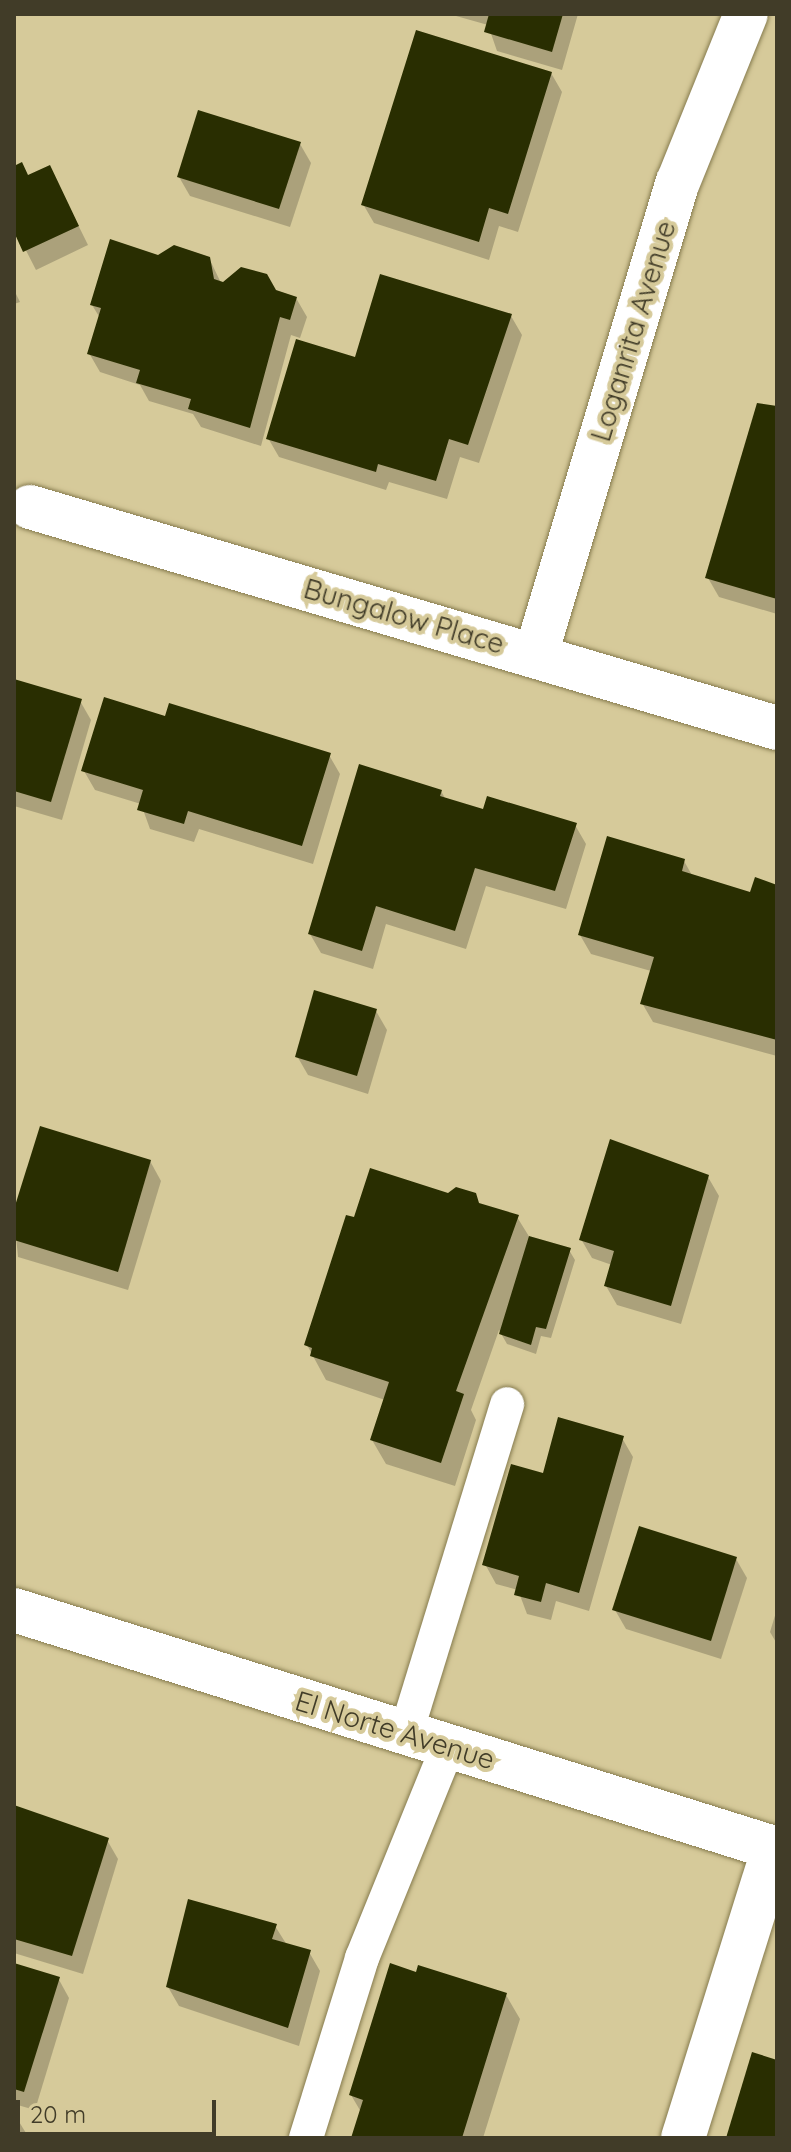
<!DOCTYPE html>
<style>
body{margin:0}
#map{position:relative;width:791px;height:2152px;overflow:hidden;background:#d6ca9a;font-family:Quicksand,sans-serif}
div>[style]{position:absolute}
.shadow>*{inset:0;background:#0003}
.building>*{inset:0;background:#292e01}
.roads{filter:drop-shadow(0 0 2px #867b4e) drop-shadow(0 0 2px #867b4e)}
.lane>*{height:34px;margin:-17px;padding:0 17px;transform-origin:17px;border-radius:17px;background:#fff}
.street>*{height:44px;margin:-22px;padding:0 22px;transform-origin:22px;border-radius:22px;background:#fff}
span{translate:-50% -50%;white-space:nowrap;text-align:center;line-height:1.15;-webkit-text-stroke:8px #d6ca9a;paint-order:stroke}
.street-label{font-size:28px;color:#413c28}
.frame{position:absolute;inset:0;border:16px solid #413c28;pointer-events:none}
.scale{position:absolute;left:16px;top:2100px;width:200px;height:36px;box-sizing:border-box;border:4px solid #413c28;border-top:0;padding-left:10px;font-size:24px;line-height:28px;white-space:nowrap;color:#413c28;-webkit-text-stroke:6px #d6ca9a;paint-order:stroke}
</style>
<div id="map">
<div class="shadow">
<i style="clip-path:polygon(449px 14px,578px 14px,562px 70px,497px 51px,488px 25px)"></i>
<i style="clip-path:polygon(551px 73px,562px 92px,518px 232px,499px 226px,489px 260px,374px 223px,363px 204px)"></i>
<i style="clip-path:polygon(300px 144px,311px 163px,290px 227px,190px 196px,179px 177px)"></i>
<i style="clip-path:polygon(14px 168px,29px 177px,50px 168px,88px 245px,36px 270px,14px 227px)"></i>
<i style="clip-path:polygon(158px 257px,209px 258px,221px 283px,296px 298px,307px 317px,300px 338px,291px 335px,261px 446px,201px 427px,193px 414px,149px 401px,140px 385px,100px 372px,89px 353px,100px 318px,92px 305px)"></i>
<i style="clip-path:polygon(14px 290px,20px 302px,14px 304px)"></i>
<i style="clip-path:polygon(511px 316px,522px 335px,479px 463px,460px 457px,447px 499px,389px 482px,386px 490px,279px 457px,268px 438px,356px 360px)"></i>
<i style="clip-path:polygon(777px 408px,777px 614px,719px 597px,708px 578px)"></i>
<i style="clip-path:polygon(14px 681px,80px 701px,91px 720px,62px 820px,14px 806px)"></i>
<i style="clip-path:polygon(166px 718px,329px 755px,340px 774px,313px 864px,199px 829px,194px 842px,150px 829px,141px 804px,95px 790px,84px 771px)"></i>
<i style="clip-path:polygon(441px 791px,446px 800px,484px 811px,575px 825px,586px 844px,566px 909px,486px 886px,466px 949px,386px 924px,373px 969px,321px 953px,310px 934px)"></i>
<i style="clip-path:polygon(684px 861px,693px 877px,752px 895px,777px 887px,777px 1056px,653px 1022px,642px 1003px,651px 971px,591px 954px,580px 935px)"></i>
<i style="clip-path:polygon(376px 1011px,387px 1030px,368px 1094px,308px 1075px,297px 1056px)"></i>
<i style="clip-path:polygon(150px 1161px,161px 1181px,128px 1290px,18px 1257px,14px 1216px)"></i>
<i style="clip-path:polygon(708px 1177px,719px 1196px,681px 1324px,617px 1305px,606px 1286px,612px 1265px,592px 1258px,581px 1239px)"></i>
<i style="clip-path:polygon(474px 1195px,480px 1205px,517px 1217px,530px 1238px,569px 1250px,575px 1260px,551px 1338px,541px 1336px,536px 1354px,507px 1344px,499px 1330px,471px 1410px,476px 1420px,455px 1486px,386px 1464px,372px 1440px,385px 1400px,326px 1380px,307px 1345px,355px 1220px,448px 1196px)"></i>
<i style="clip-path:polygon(622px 1438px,633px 1457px,589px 1611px,556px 1601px,551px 1620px,527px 1614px,518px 1590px,496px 1584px,485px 1564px,545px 1475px)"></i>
<i style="clip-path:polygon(736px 1559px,747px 1578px,721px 1659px,626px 1629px,615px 1610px)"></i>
<i style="clip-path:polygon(777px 1609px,777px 1644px,770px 1632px)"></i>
<i style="clip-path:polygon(14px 1808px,107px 1840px,118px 1859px,83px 1974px,14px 1953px)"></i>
<i style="clip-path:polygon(275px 1926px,287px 1945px,309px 1952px,320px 1971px,299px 2046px,179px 2006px,168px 1987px)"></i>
<i style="clip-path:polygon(14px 1965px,58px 1978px,69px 1998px,35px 2110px,14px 2104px)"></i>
<i style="clip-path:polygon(506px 1995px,520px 2019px,483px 2138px,353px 2138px,361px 2112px,351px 2095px)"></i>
<i style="clip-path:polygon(14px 2119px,18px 2120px,29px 2138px,14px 2138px)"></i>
</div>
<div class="building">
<i style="clip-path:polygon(489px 14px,563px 14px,552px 52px,484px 32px)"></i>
<i style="clip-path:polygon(416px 30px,552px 72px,508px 214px,489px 208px,479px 242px,361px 205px)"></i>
<i style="clip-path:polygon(198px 110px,301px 142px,279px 209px,177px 177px)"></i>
<i style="clip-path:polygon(22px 162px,28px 175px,50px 165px,79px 226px,23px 252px,14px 232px,14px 166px)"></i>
<i style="clip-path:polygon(110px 239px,158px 255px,174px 245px,210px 257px,214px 279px,223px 282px,241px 267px,267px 274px,276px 290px,297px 297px,290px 320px,280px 317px,250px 428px,188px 409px,191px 399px,136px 383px,140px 370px,87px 354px,101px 308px,90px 305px)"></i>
<i style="clip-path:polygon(380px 274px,512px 314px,468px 445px,449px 439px,436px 481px,378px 464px,376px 472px,266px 439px,296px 339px,355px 357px)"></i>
<i style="clip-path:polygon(757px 403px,777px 406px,777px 599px,705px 578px)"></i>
<i style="clip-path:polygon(14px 679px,82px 699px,51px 802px,14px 791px)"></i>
<i style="clip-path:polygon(104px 697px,165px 716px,169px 703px,331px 753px,302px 846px,188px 811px,184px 824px,137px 810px,143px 790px,81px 771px)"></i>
<i style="clip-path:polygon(359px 764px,442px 790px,440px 796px,483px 809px,487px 796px,577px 823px,555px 891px,475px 868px,455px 931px,376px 906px,362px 951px,308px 934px)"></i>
<i style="clip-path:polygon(607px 836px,685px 859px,682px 871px,750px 892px,755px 877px,777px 885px,777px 1040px,640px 1004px,654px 957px,578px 935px)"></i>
<i style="clip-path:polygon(314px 990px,377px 1009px,357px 1076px,295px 1057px)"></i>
<i style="clip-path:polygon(40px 1126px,151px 1160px,118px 1272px,14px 1240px,14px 1209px)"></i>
<i style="clip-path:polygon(610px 1139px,709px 1175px,671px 1306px,604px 1286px,614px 1251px,579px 1240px)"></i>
<i style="clip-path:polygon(370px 1168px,448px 1193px,456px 1187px,476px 1193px,479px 1203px,519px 1215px,456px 1391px,464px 1394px,441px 1463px,370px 1440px,389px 1382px,310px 1356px,312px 1348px,304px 1345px,346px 1215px,354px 1217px)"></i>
<i style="clip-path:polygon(529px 1236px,571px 1248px,546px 1329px,536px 1327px,531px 1345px,499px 1334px)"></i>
<i style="clip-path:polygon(558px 1417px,624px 1436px,579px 1593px,546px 1583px,541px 1602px,514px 1595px,519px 1576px,482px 1565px,511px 1464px,543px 1473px)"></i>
<i style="clip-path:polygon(639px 1526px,737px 1557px,711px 1641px,612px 1610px)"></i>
<i style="clip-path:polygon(14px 1805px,109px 1838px,72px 1956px,14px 1939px)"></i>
<i style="clip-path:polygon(188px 1899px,277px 1924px,272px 1939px,311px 1950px,288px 2028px,166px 1987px)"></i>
<i style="clip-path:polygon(14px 1963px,60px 1977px,24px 2092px,14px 2089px)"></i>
<i style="clip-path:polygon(390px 1963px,416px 1972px,418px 1965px,507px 1993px,462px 2138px,351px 2138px,363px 2100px,349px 2095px)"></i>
<i style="clip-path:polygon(752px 2052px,777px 2060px,777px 2138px,726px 2138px)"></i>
</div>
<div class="roads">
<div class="lane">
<i style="left:406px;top:1733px;width:344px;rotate:-72.9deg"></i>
<i style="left:306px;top:2138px;width:189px;rotate:-72.7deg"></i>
<i style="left:362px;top:1958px;width:229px;rotate:-67.9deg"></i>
</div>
<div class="street">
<i style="left:30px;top:507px;width:779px;rotate:16.48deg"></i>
<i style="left:536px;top:654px;width:493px;rotate:-73.3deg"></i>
<i style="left:678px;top:182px;width:181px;rotate:-68deg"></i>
<i style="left:14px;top:1610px;width:800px;rotate:17.39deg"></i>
<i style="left:683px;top:2138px;width:304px;rotate:-72.6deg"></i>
</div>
</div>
<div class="street-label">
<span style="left:633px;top:331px;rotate:-73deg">Loganrita Avenue</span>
<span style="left:404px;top:616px;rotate:16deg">Bungalow Place</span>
<span style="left:395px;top:1730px;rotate:17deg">El Norte Avenue</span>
</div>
<div class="frame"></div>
<div class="scale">20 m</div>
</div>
